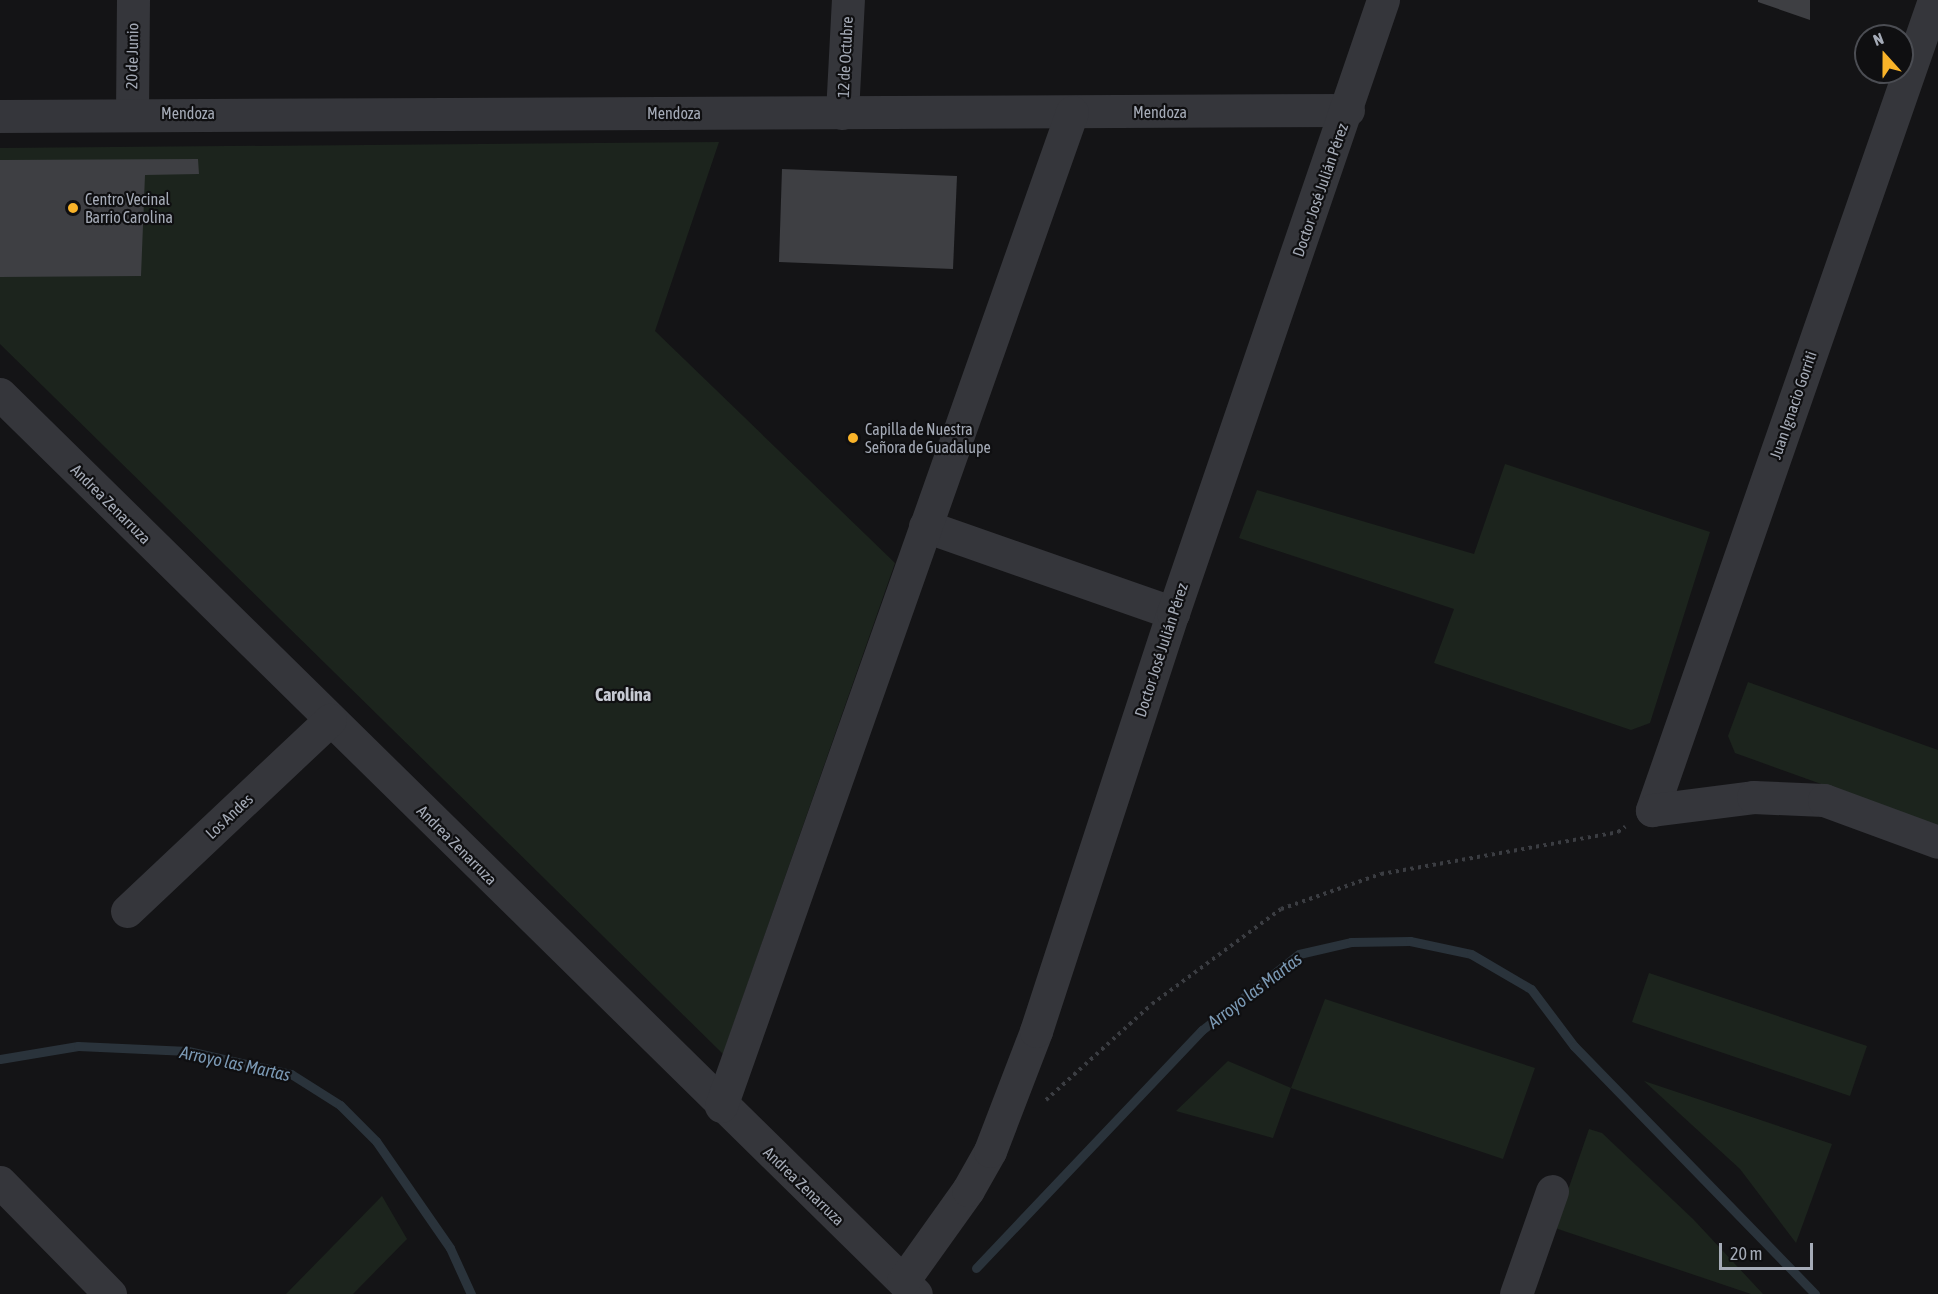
<!DOCTYPE html>
<meta charset="utf-8">
<style>
body{margin:0}
#map{position:relative;width:1938px;height:1294px;overflow:hidden;background:#141416;font-family:"Asap Condensed",sans-serif}
div>[style]{position:absolute}
.green>*{inset:0;background:#1c241d}
.stream>*{height:9px;margin:-4.5px;padding:0 4.5px;transform-origin:4.5px;border-radius:4.5px;background:#2a333b}
.building>*{inset:0;background:#3e3f43}
.path>*{height:4px;margin-top:-2px;transform-origin:0;background:repeating-linear-gradient(90deg,#3b3d42 0 3px,transparent 0 7.5px)}
.minor>*{height:33px;margin:-16.5px;padding:0 16.5px;transform-origin:16.5px;border-radius:16.5px;background:#35363b}
.dots>*{width:16px;height:16px;translate:-50% -50%;box-sizing:border-box;border:3px solid #0f0f11;border-radius:50%}
span{translate:-50% -50%;white-space:nowrap;text-align:center;line-height:1.15;-webkit-text-stroke:4.5px #0f0f11;paint-order:stroke}
.street-label{font-size:16px;color:#a5abb7}
.poi-label{font-size:16px;color:#a5abb7}
.left{translate:0 -50%;text-align:left}
.neighbourhood-label{font-size:18px;color:#c7cad3;font-weight:700}
.water-label{font-size:18px;color:#7b99b4;font-style:italic}
.north{position:absolute;left:1854px;top:24px;width:60px;height:60px;box-sizing:border-box;background:#0f0f11;border:2px solid #4b4d53;border-radius:50%;rotate:339deg;font-size:16px;font-weight:700;line-height:24px;text-align:center;color:#a5abb7}
.north::after{content:'';display:block;margin:auto;width:21px;height:27px;background:#f9b329;clip-path:polygon(50% 0,100% 100%,50% 72%,0 100%)}
.scale{position:absolute;left:1719px;top:1243px;width:94px;height:27px;box-sizing:border-box;border:3px solid #a5abb7;border-top:0;padding-left:8px;font-size:18px;line-height:21px;white-space:nowrap;color:#a5abb7;-webkit-text-stroke:4px #0f0f11;paint-order:stroke}
</style>
<div id="map">
<div class="green">
<i style="clip-path:polygon(719px 142px,655px 331px,895px 563px,723px 1054px,0 344px,0 148px)"></i>
<i style="clip-path:polygon(1505px 464px,1710px 532px,1650px 723px,1631px 730px,1434px 663px,1454px 609px,1239px 538px,1257px 490px,1474px 554px)"></i>
<i style="clip-path:polygon(1748px 682px,1938px 750px,1938px 826px,1735px 753px,1728px 736px)"></i>
<i style="clip-path:polygon(1649px 973px,1867px 1046px,1850px 1096px,1632px 1022px)"></i>
<i style="clip-path:polygon(1325px 999px,1535px 1068px,1503px 1159px,1291px 1088px,1273px 1138px,1176px 1111px,1228px 1061px,1291px 1088px)"></i>
<i style="clip-path:polygon(1644px 1081px,1832px 1144px,1796px 1243px,1740px 1169px)"></i>
<i style="clip-path:polygon(1589px 1129px,1602px 1133px,1693px 1219px,1763px 1294px,1751px 1294px,1555px 1228px)"></i>
<i style="clip-path:polygon(382px 1196px,407px 1239px,353px 1294px,286px 1294px)"></i>
</div>
<div class="stream">
<i style="left:0;top:1059px;width:79px;rotate:-9.5deg"></i>
<i style="left:78px;top:1046px;width:110px;rotate:2.6deg"></i>
<i style="left:188px;top:1051px;width:106px;rotate:12.6deg"></i>
<i style="left:291px;top:1074px;width:58px;rotate:32.3deg"></i>
<i style="left:340px;top:1105px;width:51px;rotate:45deg"></i>
<i style="left:376px;top:1141px;width:130px;rotate:55.3deg"></i>
<i style="left:450px;top:1248px;width:51px;rotate:65.5deg"></i>
<i style="left:976px;top:1268px;width:328px;rotate:-46.5deg"></i>
<i style="left:1202px;top:1030px;width:123px;rotate:-38.1deg"></i>
<i style="left:1299px;top:954px;width:53px;rotate:-13deg"></i>
<i style="left:1351px;top:942px;width:59px;rotate:-1deg"></i>
<i style="left:1410px;top:941px;width:62px;rotate:12deg"></i>
<i style="left:1471px;top:954px;width:69px;rotate:30.3deg"></i>
<i style="left:1531px;top:989px;width:71px;rotate:53deg"></i>
<i style="left:1574px;top:1046px;width:346px;rotate:45.8deg"></i>
</div>
<div class="building">
<i style="clip-path:polygon(1758px 0,1810px 0,1810px 20px,1758px 2px)"></i>
<i style="clip-path:polygon(198px 159px,199px 174px,145px 175px,141px 276px,0 277px,0 160px)"></i>
<i style="clip-path:polygon(782px 169px,957px 176px,953px 269px,779px 262px)"></i>
</div>
<div class="path">
<i style="left:1046px;top:1100px;width:143px;rotate:-42.2deg"></i>
<i style="left:1152px;top:1004px;width:160px;rotate:-36.4deg"></i>
<i style="left:1281px;top:909px;width:106px;rotate:-19.3deg"></i>
<i style="left:1381px;top:874px;width:241px;rotate:-10deg"></i>
<i style="left:1618px;top:832px;width:9px;rotate:-36deg"></i>
</div>
<div class="minor">
<i style="left:1934px;top:0;width:858px;rotate:109.2deg"></i>
<i style="left:1652px;top:810px;width:102px;rotate:-7.3deg"></i>
<i style="left:1753px;top:797px;width:71px;rotate:2.4deg"></i>
<i style="left:1824px;top:800px;width:121px;rotate:20.2deg"></i>
<i style="left:132px;top:113px;width:113px;rotate:-89.5deg"></i>
<i style="left:842px;top:113px;width:113px;rotate:-87deg"></i>
<i style="left:0;top:116px;width:1348px;rotate:-0.26deg"></i>
<i style="left:0;top:394px;width:1284px;rotate:44.5deg"></i>
<i style="left:925px;top:526px;width:263px;rotate:19.3deg"></i>
<i style="left:127px;top:911px;width:279px;rotate:-43.3deg"></i>
<i style="left:721px;top:1106px;width:1054px;rotate:-70.55deg"></i>
<i style="left:0;top:1182px;width:157px;rotate:45.5deg"></i>
<i style="left:903px;top:1281px;width:112px;rotate:-54.5deg"></i>
<i style="left:968px;top:1190px;width:45px;rotate:-60.6deg"></i>
<i style="left:990px;top:1151px;width:129px;rotate:-69deg"></i>
<i style="left:1036px;top:1031px;width:440px;rotate:-71.9deg"></i>
<i style="left:1173px;top:613px;width:648px;rotate:-71.09deg"></i>
<i style="left:1516px;top:1294px;width:109px;rotate:-70.7deg"></i>
</div>
<div class="dots">
<i style="left:73px;top:208px;background:#f9b329"></i>
<i style="left:853px;top:438px;background:#f9b329"></i>
</div>
<div class="street-label">
<span style="left:132px;top:56px;rotate:-89deg">20 de Junio</span>
<span style="left:845px;top:57px;rotate:-87deg">12 de Octubre</span>
<span style="left:1160px;top:112px">Mendoza</span>
<span style="left:188px;top:113px">Mendoza</span>
<span style="left:674px;top:113px">Mendoza</span>
<span style="left:1320px;top:190px;rotate:-71deg">Doctor José Julián Pérez</span>
<span style="left:1793px;top:405px;rotate:-71deg">Juan Ignacio Gorriti</span>
<span style="left:111px;top:504px;rotate:45deg">Andrea Zenarruza</span>
<span style="left:1161px;top:650px;rotate:-72deg">Doctor José Julián Pérez</span>
<span style="left:229px;top:816px;rotate:-43deg">Los Andes</span>
<span style="left:457px;top:845px;rotate:45deg">Andrea Zenarruza</span>
<span style="left:804px;top:1186px;rotate:44deg">Andrea Zenarruza</span>
</div>
<div class="poi-label">
<span class="left" style="left:85px;top:208px">Centro Vecinal<br>Barrio Carolina</span>
<span class="left" style="left:865px;top:438px">Capilla de Nuestra<br>Señora de Guadalupe</span>
</div>
<div class="neighbourhood-label">
<span style="left:623px;top:695px">Carolina</span>
</div>
<div class="water-label">
<span style="left:1255px;top:991px;rotate:-37deg">Arroyo las Martas</span>
<span style="left:235px;top:1064px;rotate:12deg">Arroyo las Martas</span>
</div>
<div class="north">N</div>
<div class="scale">20 m</div>
</div>
